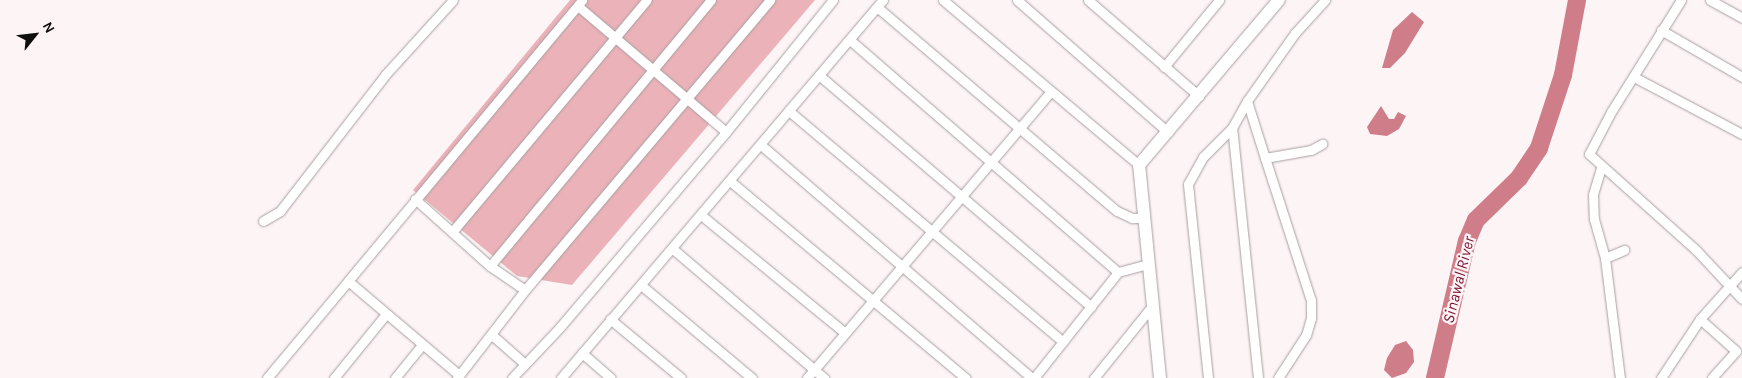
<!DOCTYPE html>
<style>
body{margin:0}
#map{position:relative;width:1742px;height:378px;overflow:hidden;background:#fdf4f5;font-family:Karla,sans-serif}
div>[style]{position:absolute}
.green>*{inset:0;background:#ebb2b9}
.water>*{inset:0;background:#d07d8a}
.river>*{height:18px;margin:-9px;padding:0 9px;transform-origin:9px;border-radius:9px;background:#d07d8a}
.roads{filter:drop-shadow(0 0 1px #a79fa0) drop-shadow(0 0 1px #a79fa0)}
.street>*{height:9px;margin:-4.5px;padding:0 4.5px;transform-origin:4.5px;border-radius:4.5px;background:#fff}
.secondary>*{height:12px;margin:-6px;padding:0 6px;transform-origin:6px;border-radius:6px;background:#fff}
span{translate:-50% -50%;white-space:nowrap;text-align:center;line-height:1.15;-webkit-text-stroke:4.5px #fdf4f5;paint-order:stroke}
.water-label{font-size:16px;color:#7b1634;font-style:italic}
.north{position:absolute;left:10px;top:10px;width:50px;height:50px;-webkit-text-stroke:4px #fdf4f5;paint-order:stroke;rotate:61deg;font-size:14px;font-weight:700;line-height:20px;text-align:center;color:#110e0f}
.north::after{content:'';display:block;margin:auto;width:18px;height:22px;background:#110e0f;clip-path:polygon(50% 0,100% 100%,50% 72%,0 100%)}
</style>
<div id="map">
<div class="green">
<i style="clip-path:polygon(570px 0,815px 0,572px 285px,517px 276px,413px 190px)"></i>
</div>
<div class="water">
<i style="clip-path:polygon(1412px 12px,1424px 22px,1405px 53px,1390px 68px,1382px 68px,1393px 30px)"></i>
<i style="clip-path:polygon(1381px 106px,1389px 119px,1394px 119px,1398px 112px,1406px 116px,1399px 129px,1387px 136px,1370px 134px,1367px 127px)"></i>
<i style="clip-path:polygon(1406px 341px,1413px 350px,1414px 362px,1406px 373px,1392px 378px,1384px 370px,1387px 358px,1395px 345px)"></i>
</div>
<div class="river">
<i style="left:1435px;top:378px;width:141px;rotate:-76.9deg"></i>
<i style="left:1467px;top:241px;width:23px;rotate:-67deg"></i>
<i style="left:1476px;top:220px;width:60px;rotate:-44.3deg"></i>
<i style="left:1519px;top:178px;width:36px;rotate:-56deg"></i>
<i style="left:1539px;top:148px;width:77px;rotate:-71.8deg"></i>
<i style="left:1563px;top:75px;width:76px;rotate:-79.4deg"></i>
</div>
<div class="roads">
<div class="street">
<i style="left:943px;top:0;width:256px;rotate:40.1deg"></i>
<i style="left:1017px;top:0;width:201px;rotate:41.2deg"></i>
<i style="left:1088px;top:0;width:147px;rotate:40.9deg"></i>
<i style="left:1681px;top:0;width:132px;rotate:122deg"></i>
<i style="left:1611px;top:112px;width:47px;rotate:117.6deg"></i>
<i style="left:1589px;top:154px;width:144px;rotate:41.9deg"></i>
<i style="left:1696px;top:250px;width:67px;rotate:46.8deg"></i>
<i style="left:1710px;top:0;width:37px;rotate:29deg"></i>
<i style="left:578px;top:6px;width:194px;rotate:40.4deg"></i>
<i style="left:877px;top:7px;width:315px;rotate:40.4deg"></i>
<i style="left:1117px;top:211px;width:17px;rotate:25deg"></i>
<i style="left:1132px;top:218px;width:12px"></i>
<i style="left:1661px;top:30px;width:94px;rotate:30.1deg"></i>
<i style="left:850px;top:40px;width:354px;rotate:40.9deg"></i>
<i style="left:1118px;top:272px;width:30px;rotate:-15deg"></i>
<i style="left:1164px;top:67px;width:87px;rotate:-50.6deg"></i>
<i style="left:820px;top:76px;width:356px;rotate:40.4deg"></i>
<i style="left:1634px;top:77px;width:122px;rotate:27.8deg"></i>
<i style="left:1247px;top:101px;width:60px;rotate:72.5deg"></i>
<i style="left:1265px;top:158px;width:47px;rotate:-9.9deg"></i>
<i style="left:1311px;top:150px;width:13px;rotate:-29deg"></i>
<i style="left:789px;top:111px;width:358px;rotate:40.1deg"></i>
<i style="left:761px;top:145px;width:357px;rotate:40.7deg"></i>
<i style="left:1265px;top:158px;width:149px;rotate:72.1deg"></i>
<i style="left:1311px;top:300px;width:18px;rotate:90deg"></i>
<i style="left:1311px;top:318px;width:18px;rotate:106deg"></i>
<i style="left:1306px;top:335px;width:51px;rotate:123.1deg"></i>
<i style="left:1601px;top:168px;width:28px;rotate:107deg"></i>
<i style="left:1593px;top:195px;width:24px;rotate:88deg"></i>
<i style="left:1594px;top:219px;width:41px;rotate:74.2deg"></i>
<i style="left:1605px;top:258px;width:121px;rotate:82.9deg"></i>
<i style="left:730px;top:181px;width:307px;rotate:39.9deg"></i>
<i style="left:415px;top:199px;width:101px;rotate:41.8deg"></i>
<i style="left:490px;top:266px;width:42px;rotate:34.4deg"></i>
<i style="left:701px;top:215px;width:186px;rotate:39.3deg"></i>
<i style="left:263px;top:221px;width:20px;rotate:-30deg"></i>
<i style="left:280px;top:211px;width:172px;rotate:-52.3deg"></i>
<i style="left:385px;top:75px;width:101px;rotate:-47.8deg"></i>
<i style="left:452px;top:232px;width:303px;rotate:-50deg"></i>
<i style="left:673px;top:249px;width:199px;rotate:40.5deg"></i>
<i style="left:1605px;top:258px;width:21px;rotate:-23deg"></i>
<i style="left:490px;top:266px;width:346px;rotate:-50.3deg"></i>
<i style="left:641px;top:285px;width:145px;rotate:40deg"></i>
<i style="left:610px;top:319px;width:92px;rotate:39.7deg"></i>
<i style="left:1700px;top:319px;width:48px;rotate:41.6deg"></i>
<i style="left:1736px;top:351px;width:36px;rotate:132deg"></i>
<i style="left:492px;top:335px;width:44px;rotate:41.3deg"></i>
<i style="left:582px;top:353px;width:38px;rotate:41deg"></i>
<i style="left:459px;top:375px;width:145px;rotate:-139.7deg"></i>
<i style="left:348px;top:281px;width:366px;rotate:-50.2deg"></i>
<i style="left:267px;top:378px;width:126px;rotate:-50.1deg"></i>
<i style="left:334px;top:378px;width:82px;rotate:-50.9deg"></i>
<i style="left:395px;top:378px;width:43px;rotate:-50.7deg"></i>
<i style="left:457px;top:378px;width:111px;rotate:-52.3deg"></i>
<i style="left:525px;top:290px;width:380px;rotate:-49.8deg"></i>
<i style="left:512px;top:378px;width:70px;rotate:-46.7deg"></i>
<i style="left:560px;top:327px;width:256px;rotate:-49.6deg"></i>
<i style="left:726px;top:132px;width:170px;rotate:-51deg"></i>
<i style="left:561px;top:378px;width:497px;rotate:-49.6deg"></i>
<i style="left:807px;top:378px;width:375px;rotate:-49.6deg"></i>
<i style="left:1034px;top:378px;width:135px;rotate:-51.6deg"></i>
<i style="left:1094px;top:378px;width:94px;rotate:-51.1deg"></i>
<i style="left:1208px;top:378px;width:195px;rotate:-95.9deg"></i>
<i style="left:1188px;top:184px;width:31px;rotate:-61deg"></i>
<i style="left:1203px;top:157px;width:41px;rotate:-45deg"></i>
<i style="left:1258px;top:378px;width:251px;rotate:-95.9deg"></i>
<i style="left:1232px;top:128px;width:31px;rotate:-61deg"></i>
<i style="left:1247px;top:101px;width:83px;rotate:-54.8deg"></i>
<i style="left:1295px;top:33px;width:45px;rotate:-47.7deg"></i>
<i style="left:1661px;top:378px;width:71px;rotate:-56.5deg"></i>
<i style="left:1700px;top:319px;width:63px;rotate:-48.2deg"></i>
</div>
<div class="secondary">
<i style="left:1160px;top:378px;width:214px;rotate:-95.6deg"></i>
<i style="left:1139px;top:165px;width:216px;rotate:-49.7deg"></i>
</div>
</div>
<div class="water-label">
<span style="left:1459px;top:280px;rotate:-76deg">Sinawal River</span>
</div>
<div class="north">N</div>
</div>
